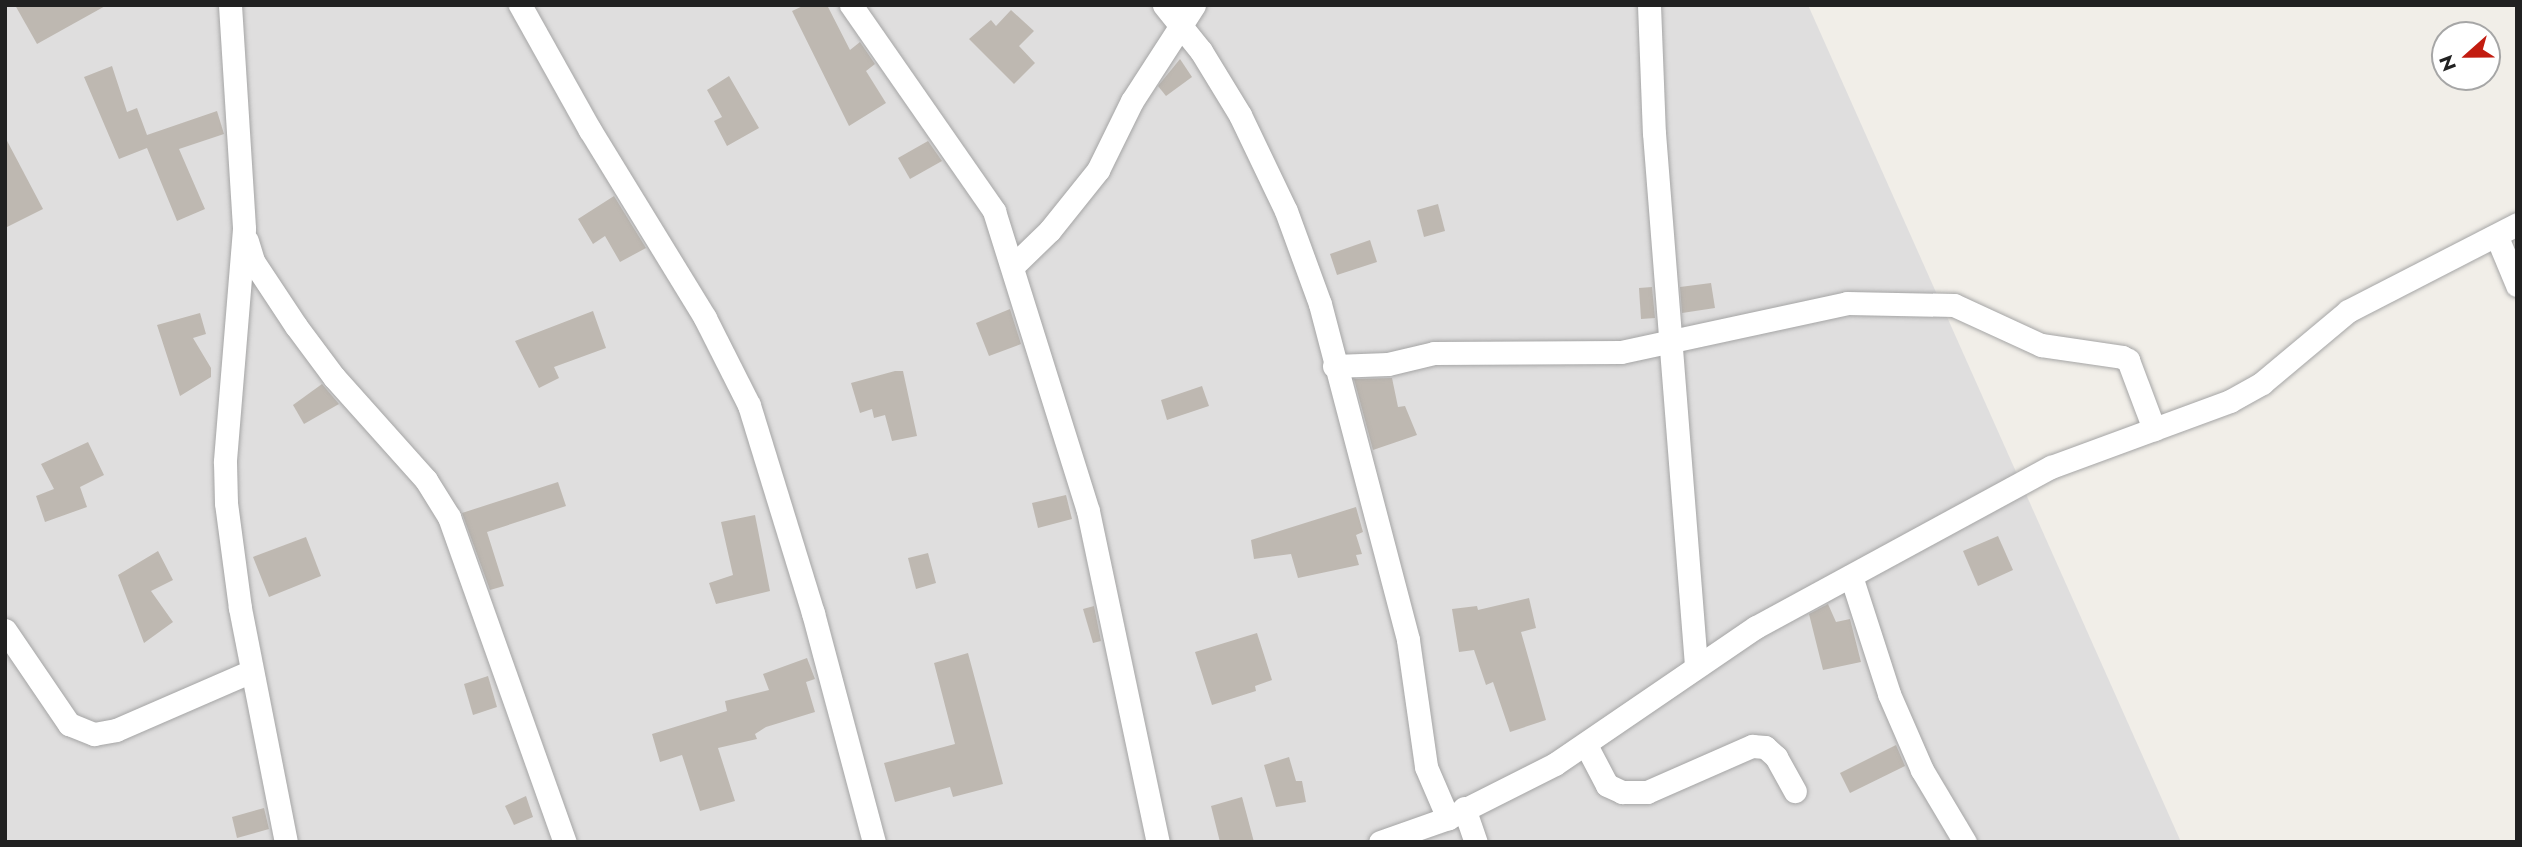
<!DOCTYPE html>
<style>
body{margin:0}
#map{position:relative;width:2522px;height:847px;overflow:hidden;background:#f1eee8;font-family:Jost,sans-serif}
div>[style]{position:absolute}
.residential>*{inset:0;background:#dfdede}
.building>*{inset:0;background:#beb8b1}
.roads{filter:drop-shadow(0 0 2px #a5a5a5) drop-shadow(0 0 2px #a5a5a5)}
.minor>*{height:23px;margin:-11.5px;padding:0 11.5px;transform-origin:11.5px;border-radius:11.5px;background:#fff}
span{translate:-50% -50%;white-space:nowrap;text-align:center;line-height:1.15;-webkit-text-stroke:6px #fff;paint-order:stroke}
.frame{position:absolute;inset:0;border:7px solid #212121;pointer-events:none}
.north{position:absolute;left:2431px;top:21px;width:70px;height:70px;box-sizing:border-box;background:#fff;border:2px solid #a6a6a6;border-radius:50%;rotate:249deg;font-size:19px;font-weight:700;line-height:28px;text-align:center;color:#212121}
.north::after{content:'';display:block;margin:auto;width:24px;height:32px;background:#c21c10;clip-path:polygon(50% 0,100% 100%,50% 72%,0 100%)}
</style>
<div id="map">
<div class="residential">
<i style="clip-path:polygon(5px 5px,1808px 5px,2181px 842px,5px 842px)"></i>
</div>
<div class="building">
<i style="clip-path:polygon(15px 5px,107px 5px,37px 44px)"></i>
<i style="clip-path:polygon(805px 5px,827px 5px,850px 50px,860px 42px,875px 64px,866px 71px,886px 103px,849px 126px,792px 11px)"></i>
<i style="clip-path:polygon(1011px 10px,1034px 31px,1019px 46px,1035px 63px,1014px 84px,969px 39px,991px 20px,996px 26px)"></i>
<i style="clip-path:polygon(1180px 59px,1192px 77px,1166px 96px,1158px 86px)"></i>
<i style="clip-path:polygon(112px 66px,127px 112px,137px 108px,147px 135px,217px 111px,224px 134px,179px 149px,205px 209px,177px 221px,147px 148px,119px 159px,84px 77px)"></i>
<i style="clip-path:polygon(729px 76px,759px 128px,727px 146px,714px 121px,722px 117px,707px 90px)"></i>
<i style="clip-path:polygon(5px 137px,43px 209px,5px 228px)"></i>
<i style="clip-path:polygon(928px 141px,942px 161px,910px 179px,898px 158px)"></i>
<i style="clip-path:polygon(614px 196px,646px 248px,620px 262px,605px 236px,593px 244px,578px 219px)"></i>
<i style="clip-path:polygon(1438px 204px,1445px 231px,1424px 237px,1417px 210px)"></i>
<i style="clip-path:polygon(1370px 240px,1377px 262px,1337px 275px,1330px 254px)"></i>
<i style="clip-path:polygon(1711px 283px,1715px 308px,1682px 313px,1680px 287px)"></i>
<i style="clip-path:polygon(1652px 287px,1655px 318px,1641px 319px,1639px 288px)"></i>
<i style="clip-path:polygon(1010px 309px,1021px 344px,989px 356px,976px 323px)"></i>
<i style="clip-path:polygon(593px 311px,606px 348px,554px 367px,559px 378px,539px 388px,515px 341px)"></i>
<i style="clip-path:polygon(200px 313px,206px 334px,193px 338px,211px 368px,211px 377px,180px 396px,157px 325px)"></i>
<i style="clip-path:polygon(895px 371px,903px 371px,917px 436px,892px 441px,885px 415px,874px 418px,872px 409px,860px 413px,851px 383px)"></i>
<i style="clip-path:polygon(1392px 378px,1398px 407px,1405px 406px,1417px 435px,1373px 450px,1354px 379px)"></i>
<i style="clip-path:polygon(322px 384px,339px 404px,304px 424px,293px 405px)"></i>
<i style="clip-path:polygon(1202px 386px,1209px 406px,1167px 420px,1161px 400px)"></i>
<i style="clip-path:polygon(88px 442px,104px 475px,80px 487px,87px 507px,45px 522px,36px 496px,54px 489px,41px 464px)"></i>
<i style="clip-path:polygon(558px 482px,566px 506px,487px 532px,504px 586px,490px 590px,462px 513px)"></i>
<i style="clip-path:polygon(1066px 495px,1072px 519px,1038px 528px,1032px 503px)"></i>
<i style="clip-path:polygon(1356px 507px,1363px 532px,1356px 535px,1362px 554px,1356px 555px,1359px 565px,1298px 578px,1291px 554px,1254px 559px,1251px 540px)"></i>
<i style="clip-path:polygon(755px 515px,770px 591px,716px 604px,709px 583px,733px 575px,721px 522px)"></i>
<i style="clip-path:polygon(1998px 536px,2013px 570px,1978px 586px,1963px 551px)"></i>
<i style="clip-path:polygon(306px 537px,321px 576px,269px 597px,253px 557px)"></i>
<i style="clip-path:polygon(158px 551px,173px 580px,151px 591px,173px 622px,144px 643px,118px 575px)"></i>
<i style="clip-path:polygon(928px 553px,936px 583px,916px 589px,908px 558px)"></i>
<i style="clip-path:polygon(1529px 598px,1536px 628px,1521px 632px,1546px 720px,1510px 732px,1493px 682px,1486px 685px,1474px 650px,1459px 652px,1452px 609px,1477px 606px,1478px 610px)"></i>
<i style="clip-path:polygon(1828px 604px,1836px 622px,1850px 619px,1861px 662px,1823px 670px,1809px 614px)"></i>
<i style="clip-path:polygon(1094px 606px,1101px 641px,1093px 643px,1083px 609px)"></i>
<i style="clip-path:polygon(1257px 633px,1272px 680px,1255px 686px,1256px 691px,1212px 705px,1195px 652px)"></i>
<i style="clip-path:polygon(968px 653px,1003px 784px,953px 797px,950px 787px,895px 802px,884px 763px,955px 744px,934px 663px)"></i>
<i style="clip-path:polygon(807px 658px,815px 679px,806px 682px,815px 712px,766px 727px,755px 734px,757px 739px,718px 748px,735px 801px,700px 811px,682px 755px,660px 762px,652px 734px,727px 711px,725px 701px,769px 690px,763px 674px)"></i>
<i style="clip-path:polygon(488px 676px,497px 707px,473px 715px,464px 684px)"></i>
<i style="clip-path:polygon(1896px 745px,1905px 766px,1850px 793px,1840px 773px)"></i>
<i style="clip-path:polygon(1289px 757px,1296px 781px,1302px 781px,1306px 802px,1276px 807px,1264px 765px)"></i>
<i style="clip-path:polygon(526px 796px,533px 817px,514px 825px,505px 806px)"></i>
<i style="clip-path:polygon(1242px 797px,1254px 842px,1220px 842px,1211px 806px)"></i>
<i style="clip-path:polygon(264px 808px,269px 829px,237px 838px,232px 817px)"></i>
</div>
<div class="roads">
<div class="minor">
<i style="left:230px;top:5px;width:224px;rotate:86.4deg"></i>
<i style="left:244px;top:229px;width:234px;rotate:94.7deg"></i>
<i style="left:225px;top:462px;width:41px;rotate:88.6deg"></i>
<i style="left:226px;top:503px;width:106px;rotate:82.4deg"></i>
<i style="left:240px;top:608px;width:238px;rotate:78.9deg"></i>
<i style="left:520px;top:5px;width:143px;rotate:60.8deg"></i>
<i style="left:590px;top:130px;width:220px;rotate:58.5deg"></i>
<i style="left:705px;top:318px;width:97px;rotate:63.2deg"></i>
<i style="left:749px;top:405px;width:218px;rotate:72.9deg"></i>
<i style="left:813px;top:613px;width:237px;rotate:75.1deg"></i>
<i style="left:851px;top:5px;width:251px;rotate:55.2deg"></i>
<i style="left:994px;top:211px;width:314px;rotate:72.6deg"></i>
<i style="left:1088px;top:511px;width:338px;rotate:78.1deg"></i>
<i style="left:1164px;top:5px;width:59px;rotate:51.2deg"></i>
<i style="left:1201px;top:51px;width:75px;rotate:58.6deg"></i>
<i style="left:1240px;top:115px;width:106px;rotate:64.4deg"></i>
<i style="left:1286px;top:211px;width:99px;rotate:69.9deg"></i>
<i style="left:1320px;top:304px;width:347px;rotate:75.3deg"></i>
<i style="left:1408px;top:640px;width:128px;rotate:81.9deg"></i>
<i style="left:1426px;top:767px;width:56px;rotate:66.7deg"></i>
<i style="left:1649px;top:5px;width:128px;rotate:87.8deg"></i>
<i style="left:1654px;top:133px;width:534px;rotate:85.49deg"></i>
<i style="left:2497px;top:237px;width:52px;rotate:67.4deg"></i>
<i style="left:247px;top:241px;width:21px;rotate:73deg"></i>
<i style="left:253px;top:261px;width:78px;rotate:56.5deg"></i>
<i style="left:296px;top:326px;width:64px;rotate:53.3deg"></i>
<i style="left:334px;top:377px;width:138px;rotate:48.2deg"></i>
<i style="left:426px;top:480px;width:44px;rotate:58.1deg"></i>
<i style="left:449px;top:517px;width:345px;rotate:70.4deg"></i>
<i style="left:1014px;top:265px;width:50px;rotate:-44.2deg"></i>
<i style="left:1050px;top:230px;width:77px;rotate:-51.3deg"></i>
<i style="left:1098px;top:170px;width:77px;rotate:-63.8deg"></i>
<i style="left:1132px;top:101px;width:114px;rotate:-57.1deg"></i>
<i style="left:1334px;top:366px;width:54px;rotate:-2.1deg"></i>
<i style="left:1388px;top:364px;width:47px;rotate:-13.4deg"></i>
<i style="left:1434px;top:353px;width:187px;rotate:-0.3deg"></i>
<i style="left:1621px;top:352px;width:231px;rotate:-12.2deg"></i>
<i style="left:1847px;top:303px;width:107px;rotate:1.1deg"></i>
<i style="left:1954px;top:305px;width:96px;rotate:24.7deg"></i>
<i style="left:2041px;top:345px;width:82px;rotate:8.4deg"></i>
<i style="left:2122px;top:357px;width:7px;rotate:27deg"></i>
<i style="left:2128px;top:360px;width:74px;rotate:69.4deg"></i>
<i style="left:1851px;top:576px;width:124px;rotate:72.1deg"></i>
<i style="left:1889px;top:694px;width:83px;rotate:66.5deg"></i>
<i style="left:1922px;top:770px;width:84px;rotate:59.2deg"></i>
<i style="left:5px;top:630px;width:114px;rotate:55.8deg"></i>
<i style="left:69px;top:724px;width:27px;rotate:22deg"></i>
<i style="left:94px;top:734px;width:22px;rotate:-10deg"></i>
<i style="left:116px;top:730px;width:148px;rotate:-23.5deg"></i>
<i style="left:1586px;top:745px;width:45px;rotate:62.3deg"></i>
<i style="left:1607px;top:785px;width:17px;rotate:25deg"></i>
<i style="left:1622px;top:792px;width:25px"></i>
<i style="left:1647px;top:792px;width:115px;rotate:-23.7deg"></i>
<i style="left:1752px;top:746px;width:13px;rotate:4deg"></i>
<i style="left:1765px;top:747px;width:15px;rotate:42deg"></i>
<i style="left:1776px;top:757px;width:39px;rotate:61deg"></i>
<i style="left:1464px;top:808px;width:36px;rotate:71deg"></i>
<i style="left:1380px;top:842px;width:72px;rotate:-19.4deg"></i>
<i style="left:1448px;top:818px;width:120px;rotate:-26.8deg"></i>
<i style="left:1555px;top:764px;width:243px;rotate:-34.3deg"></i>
<i style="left:1756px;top:627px;width:336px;rotate:-28.5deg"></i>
<i style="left:2051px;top:467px;width:191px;rotate:-20.2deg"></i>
<i style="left:2230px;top:401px;width:37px;rotate:-29deg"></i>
<i style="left:2262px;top:383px;width:112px;rotate:-39.9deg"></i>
<i style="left:2348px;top:311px;width:190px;rotate:-27.2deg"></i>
</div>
</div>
<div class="frame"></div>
<div class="north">N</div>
</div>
